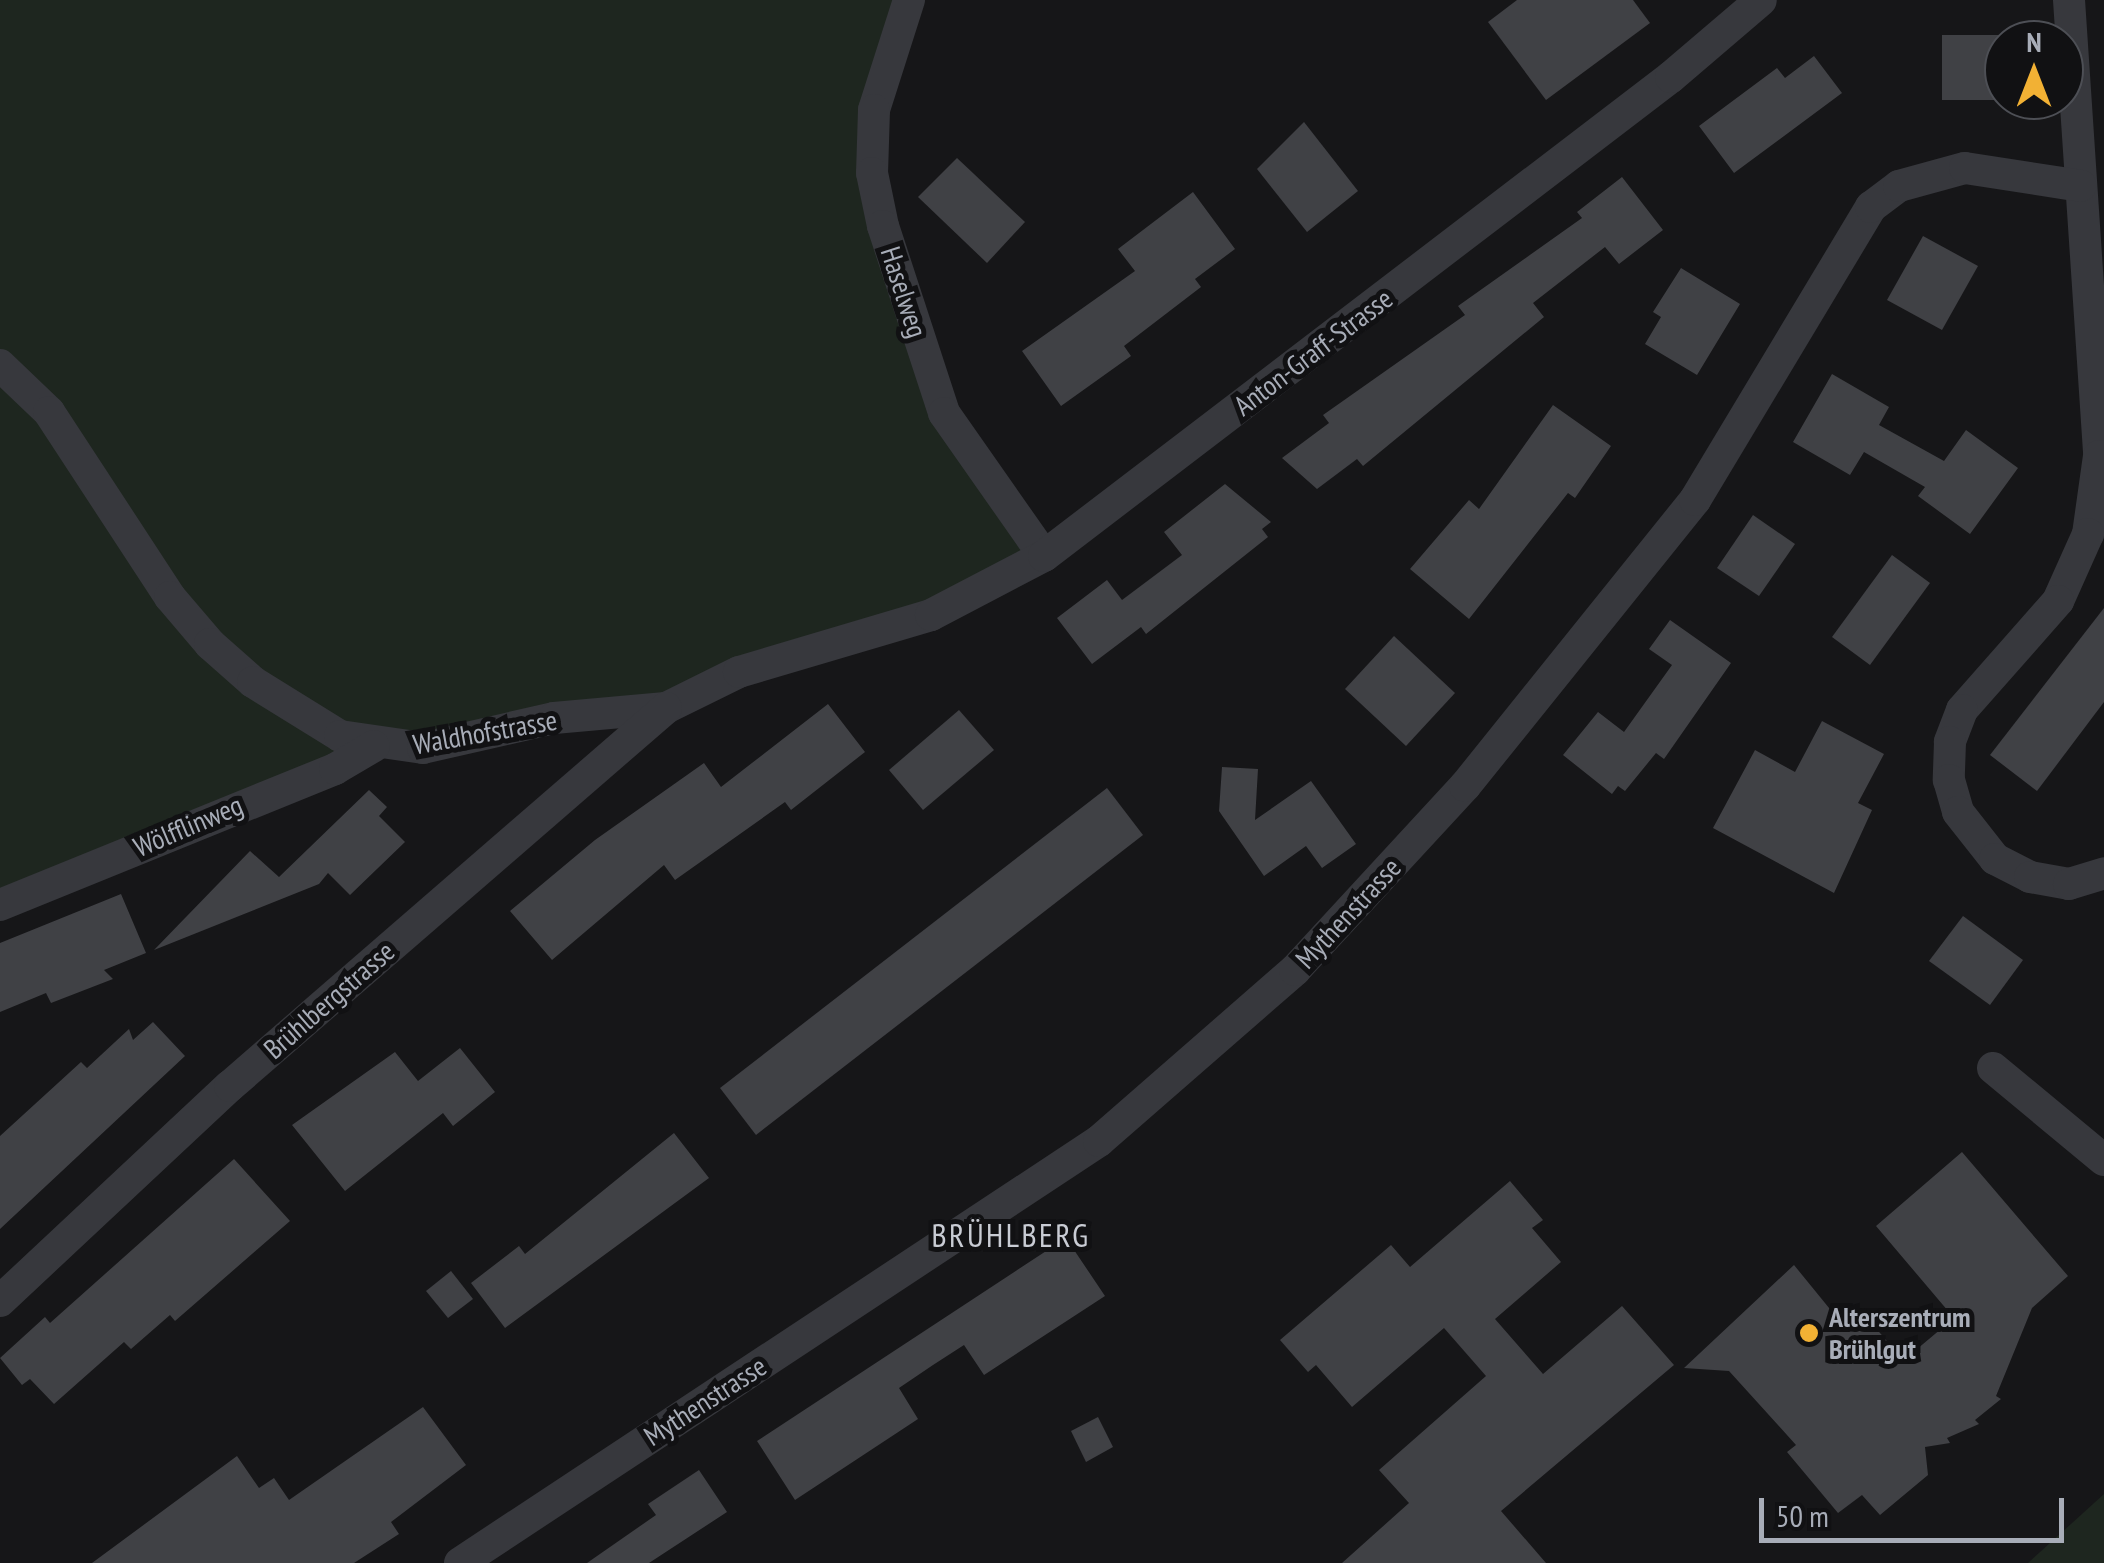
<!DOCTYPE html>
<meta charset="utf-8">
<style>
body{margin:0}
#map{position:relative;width:2104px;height:1563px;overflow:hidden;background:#161618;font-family:"PT Sans Narrow",sans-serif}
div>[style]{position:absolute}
.green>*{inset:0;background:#1e261f}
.building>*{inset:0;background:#404145}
.street>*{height:32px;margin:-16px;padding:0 16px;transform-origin:16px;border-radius:16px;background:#37383d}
.dots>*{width:28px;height:28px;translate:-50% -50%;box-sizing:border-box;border:5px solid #111113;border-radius:50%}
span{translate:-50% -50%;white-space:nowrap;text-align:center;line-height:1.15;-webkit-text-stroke:10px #111113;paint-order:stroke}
.street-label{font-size:28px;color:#a8adb8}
.poi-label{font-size:28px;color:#a8adb8;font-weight:700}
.left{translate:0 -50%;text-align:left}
.quarter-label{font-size:32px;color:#c9ccd4;letter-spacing:2.5px}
.north{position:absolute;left:1984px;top:20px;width:100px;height:100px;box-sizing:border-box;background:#111113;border:2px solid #4d4f55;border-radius:50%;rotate:0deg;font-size:28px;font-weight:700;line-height:40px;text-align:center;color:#a8adb8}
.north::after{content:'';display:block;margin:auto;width:35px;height:45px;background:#f2b134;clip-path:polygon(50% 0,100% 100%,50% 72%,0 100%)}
.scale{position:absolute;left:1759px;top:1498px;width:305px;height:45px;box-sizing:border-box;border:5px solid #a8adb8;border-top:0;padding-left:12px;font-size:30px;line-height:35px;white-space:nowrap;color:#a8adb8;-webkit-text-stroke:8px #111113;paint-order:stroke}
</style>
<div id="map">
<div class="green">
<i style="clip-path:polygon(0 0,909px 0,872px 173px,944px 412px,1044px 556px,666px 708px,374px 746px,0 905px)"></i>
<i style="clip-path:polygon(2104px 1494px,2104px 1563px,2028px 1563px)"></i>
</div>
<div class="building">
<i style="clip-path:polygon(1517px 0,1633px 0,1650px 23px,1546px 100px,1488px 22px)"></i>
<i style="clip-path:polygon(1942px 35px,2020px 35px,2004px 40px,2004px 100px,2020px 100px,1942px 100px)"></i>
<i style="clip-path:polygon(1814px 56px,1842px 93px,1734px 173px,1699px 126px,1777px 68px,1785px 78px)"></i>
<i style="clip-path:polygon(1304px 122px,1358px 191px,1307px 232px,1257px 169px)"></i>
<i style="clip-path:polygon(957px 158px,1025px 222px,987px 263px,918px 197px)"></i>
<i style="clip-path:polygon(1622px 177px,1663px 230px,1619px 264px,1605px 247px,1533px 303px,1544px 317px,1363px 466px,1357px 459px,1317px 489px,1282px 458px,1329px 423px,1323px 415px,1465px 315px,1458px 306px,1582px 218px,1577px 212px)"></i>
<i style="clip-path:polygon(1193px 192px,1235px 249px,1195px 279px,1201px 287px,1124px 346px,1131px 356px,1061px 406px,1022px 351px,1135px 271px,1118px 249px)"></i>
<i style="clip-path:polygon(1923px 236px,1978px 266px,1942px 330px,1887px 300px)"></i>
<i style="clip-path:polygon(1681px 268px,1740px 304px,1697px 375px,1645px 344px,1661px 317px,1653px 312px)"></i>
<i style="clip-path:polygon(1832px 374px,1889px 407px,1879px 425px,1944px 461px,1966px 430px,2018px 468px,1970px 534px,1918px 496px,1925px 487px,1864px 452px,1850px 475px,1793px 442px)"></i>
<i style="clip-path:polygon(1553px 405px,1611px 446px,1575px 498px,1568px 493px,1469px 619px,1410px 569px,1469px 500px,1479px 509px)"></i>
<i style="clip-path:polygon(1225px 484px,1271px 522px,1262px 529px,1268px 537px,1146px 634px,1141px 627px,1092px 664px,1057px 618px,1107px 580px,1122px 600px,1182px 555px,1164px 532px)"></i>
<i style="clip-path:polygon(1753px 515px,1795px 544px,1759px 596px,1717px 568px)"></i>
<i style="clip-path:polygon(1892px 555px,1930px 583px,1870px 665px,1832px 637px)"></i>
<i style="clip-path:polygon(2104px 608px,2104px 702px,2037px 791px,1990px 755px)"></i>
<i style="clip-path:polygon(1670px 620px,1731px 663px,1664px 759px,1656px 753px,1625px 791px,1618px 786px,1612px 794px,1563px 755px,1598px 712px,1624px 732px,1672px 665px,1649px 649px)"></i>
<i style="clip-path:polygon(1394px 636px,1455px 693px,1406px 746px,1345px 689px)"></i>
<i style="clip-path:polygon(828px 704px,865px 752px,791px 810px,785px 802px,675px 880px,664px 865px,552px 960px,510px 911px,595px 840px,704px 763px,721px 787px)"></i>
<i style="clip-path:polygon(959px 710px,994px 750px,923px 810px,889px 770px)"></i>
<i style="clip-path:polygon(1822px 721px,1884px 754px,1858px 803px,1872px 810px,1834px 893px,1713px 828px,1755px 750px,1795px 772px)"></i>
<i style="clip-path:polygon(1222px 767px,1258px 769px,1255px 820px,1311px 781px,1356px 844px,1322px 868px,1306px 846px,1264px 876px,1219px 811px)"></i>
<i style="clip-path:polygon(1107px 788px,1143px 835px,756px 1135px,720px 1088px)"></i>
<i style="clip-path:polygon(369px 790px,387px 807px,379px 816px,405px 842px,350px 895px,328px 873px,319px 884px,154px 950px,250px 851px,279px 877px)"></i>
<i style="clip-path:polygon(121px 894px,146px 953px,104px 970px,113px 979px,51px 1003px,46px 993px,0 1012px,0 943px)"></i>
<i style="clip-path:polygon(1963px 916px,2023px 960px,1990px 1005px,1929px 961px)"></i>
<i style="clip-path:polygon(153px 1022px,185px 1056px,0 1229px,0 1136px,81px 1062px,87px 1068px,129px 1029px,133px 1040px)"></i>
<i style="clip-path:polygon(460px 1048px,495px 1092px,453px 1126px,443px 1113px,345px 1191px,292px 1125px,395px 1052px,418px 1081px)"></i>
<i style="clip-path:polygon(674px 1133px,709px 1178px,505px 1328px,471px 1283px,519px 1246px,525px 1254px)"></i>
<i style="clip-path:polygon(1962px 1152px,2068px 1276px,2032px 1308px,1996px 1396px,2001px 1399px,1975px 1420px,1979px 1424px,1947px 1438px,1950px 1443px,1925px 1447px,1928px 1475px,1880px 1515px,1862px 1495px,1838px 1513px,1787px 1452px,1796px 1445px,1729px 1371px,1684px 1368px,1794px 1265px,1847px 1330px,1864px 1315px,1904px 1360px,1954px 1318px,1876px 1226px)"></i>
<i style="clip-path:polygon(234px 1159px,290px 1221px,175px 1321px,170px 1315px,131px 1349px,124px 1342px,54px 1404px,30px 1379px,22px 1385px,0 1358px,45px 1317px,50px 1323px)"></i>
<i style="clip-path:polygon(1510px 1181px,1543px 1220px,1532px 1228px,1561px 1262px,1495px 1319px,1543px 1374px,1622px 1306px,1674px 1365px,1501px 1511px,1546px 1563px,1342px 1563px,1409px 1503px,1379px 1470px,1486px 1376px,1444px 1328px,1352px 1407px,1316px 1365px,1308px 1372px,1280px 1340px,1391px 1245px,1410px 1267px)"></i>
<i style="clip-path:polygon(1066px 1238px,1105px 1296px,984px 1375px,964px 1345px,933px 1365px,899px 1388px,918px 1419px,795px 1500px,757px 1441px)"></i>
<i style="clip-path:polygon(451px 1271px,473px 1299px,448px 1318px,426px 1291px)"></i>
<i style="clip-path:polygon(423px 1407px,466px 1465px,391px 1522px,399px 1534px,354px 1563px,92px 1563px,237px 1456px,259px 1488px,274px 1478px,289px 1500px)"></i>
<i style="clip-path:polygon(1098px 1417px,1113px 1447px,1086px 1462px,1071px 1431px)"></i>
<i style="clip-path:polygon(699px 1470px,727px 1512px,649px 1563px,587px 1563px,656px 1515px,648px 1504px)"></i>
</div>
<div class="street">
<i style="left:909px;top:0;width:115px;rotate:107.7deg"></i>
<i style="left:874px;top:110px;width:63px;rotate:91.8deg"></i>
<i style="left:872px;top:173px;width:54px;rotate:78.3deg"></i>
<i style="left:883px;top:226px;width:197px;rotate:71.9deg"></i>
<i style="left:944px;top:413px;width:174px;rotate:55deg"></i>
<i style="left:2069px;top:0;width:457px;rotate:86.2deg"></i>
<i style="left:2099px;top:456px;width:79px;rotate:98deg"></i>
<i style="left:2088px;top:534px;width:73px;rotate:114.1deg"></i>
<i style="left:2058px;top:601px;width:145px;rotate:131.4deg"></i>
<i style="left:1962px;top:710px;width:34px;rotate:111deg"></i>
<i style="left:1950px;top:742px;width:38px;rotate:92deg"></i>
<i style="left:1949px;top:780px;width:33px;rotate:74deg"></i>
<i style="left:1958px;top:812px;width:60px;rotate:51.8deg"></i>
<i style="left:1995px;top:859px;width:39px;rotate:27deg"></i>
<i style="left:2030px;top:877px;width:40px;rotate:10deg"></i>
<i style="left:2069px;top:884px;width:37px;rotate:-17deg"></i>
<i style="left:0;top:365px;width:68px;rotate:43.8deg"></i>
<i style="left:49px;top:412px;width:221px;rotate:56.8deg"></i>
<i style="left:170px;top:597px;width:62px;rotate:49.6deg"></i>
<i style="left:210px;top:644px;width:57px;rotate:41.5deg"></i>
<i style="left:253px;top:682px;width:102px;rotate:31.8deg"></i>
<i style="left:340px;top:736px;width:84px;rotate:8.2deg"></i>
<i style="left:423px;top:748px;width:134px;rotate:-12.9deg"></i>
<i style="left:554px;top:718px;width:112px;rotate:-5.1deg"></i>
<i style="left:666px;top:708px;width:81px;rotate:-26.3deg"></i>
<i style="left:739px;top:672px;width:200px;rotate:-16.5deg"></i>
<i style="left:931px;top:615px;width:127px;rotate:-27.6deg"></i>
<i style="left:1044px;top:556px;width:789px;rotate:-37.38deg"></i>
<i style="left:1671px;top:77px;width:118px;rotate:-40.5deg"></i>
<i style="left:0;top:905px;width:362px;rotate:-22.1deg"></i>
<i style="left:335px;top:769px;width:45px;rotate:-30.5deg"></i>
<i style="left:1993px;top:1068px;width:144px;rotate:39.7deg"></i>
<i style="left:0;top:1301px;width:315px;rotate:-43.1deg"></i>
<i style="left:230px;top:1086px;width:577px;rotate:-40.92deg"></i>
<i style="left:460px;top:1563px;width:766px;rotate:-33.44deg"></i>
<i style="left:1099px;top:1141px;width:260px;rotate:-41.1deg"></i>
<i style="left:1295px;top:970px;width:251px;rotate:-47.3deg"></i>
<i style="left:1465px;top:786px;width:367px;rotate:-51.2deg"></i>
<i style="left:1695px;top:500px;width:342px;rotate:-59deg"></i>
<i style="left:1871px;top:207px;width:35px;rotate:-37deg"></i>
<i style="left:1899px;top:186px;width:68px;rotate:-15.3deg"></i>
<i style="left:1965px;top:168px;width:117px;rotate:8.8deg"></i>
</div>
<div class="dots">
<i style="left:1809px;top:1333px;background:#f2b134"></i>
</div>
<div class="street-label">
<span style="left:904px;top:292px;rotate:72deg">Haselweg</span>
<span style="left:1313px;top:352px;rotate:-37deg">Anton-Graff-Strasse</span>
<span style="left:485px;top:732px;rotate:-10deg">Waldhofstrasse</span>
<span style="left:188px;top:826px;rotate:-23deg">Wölfflinweg</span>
<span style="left:1348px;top:913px;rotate:-47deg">Mythenstrasse</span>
<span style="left:329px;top:1000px;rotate:-41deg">Brühlbergstrasse</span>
<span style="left:705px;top:1401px;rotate:-33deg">Mythenstrasse</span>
</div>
<div class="poi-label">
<span class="left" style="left:1829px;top:1333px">Alterszentrum<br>Brühlgut</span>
</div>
<div class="quarter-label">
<span style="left:1011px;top:1235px">BRÜHLBERG</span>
</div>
<div class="north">N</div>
<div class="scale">50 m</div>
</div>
